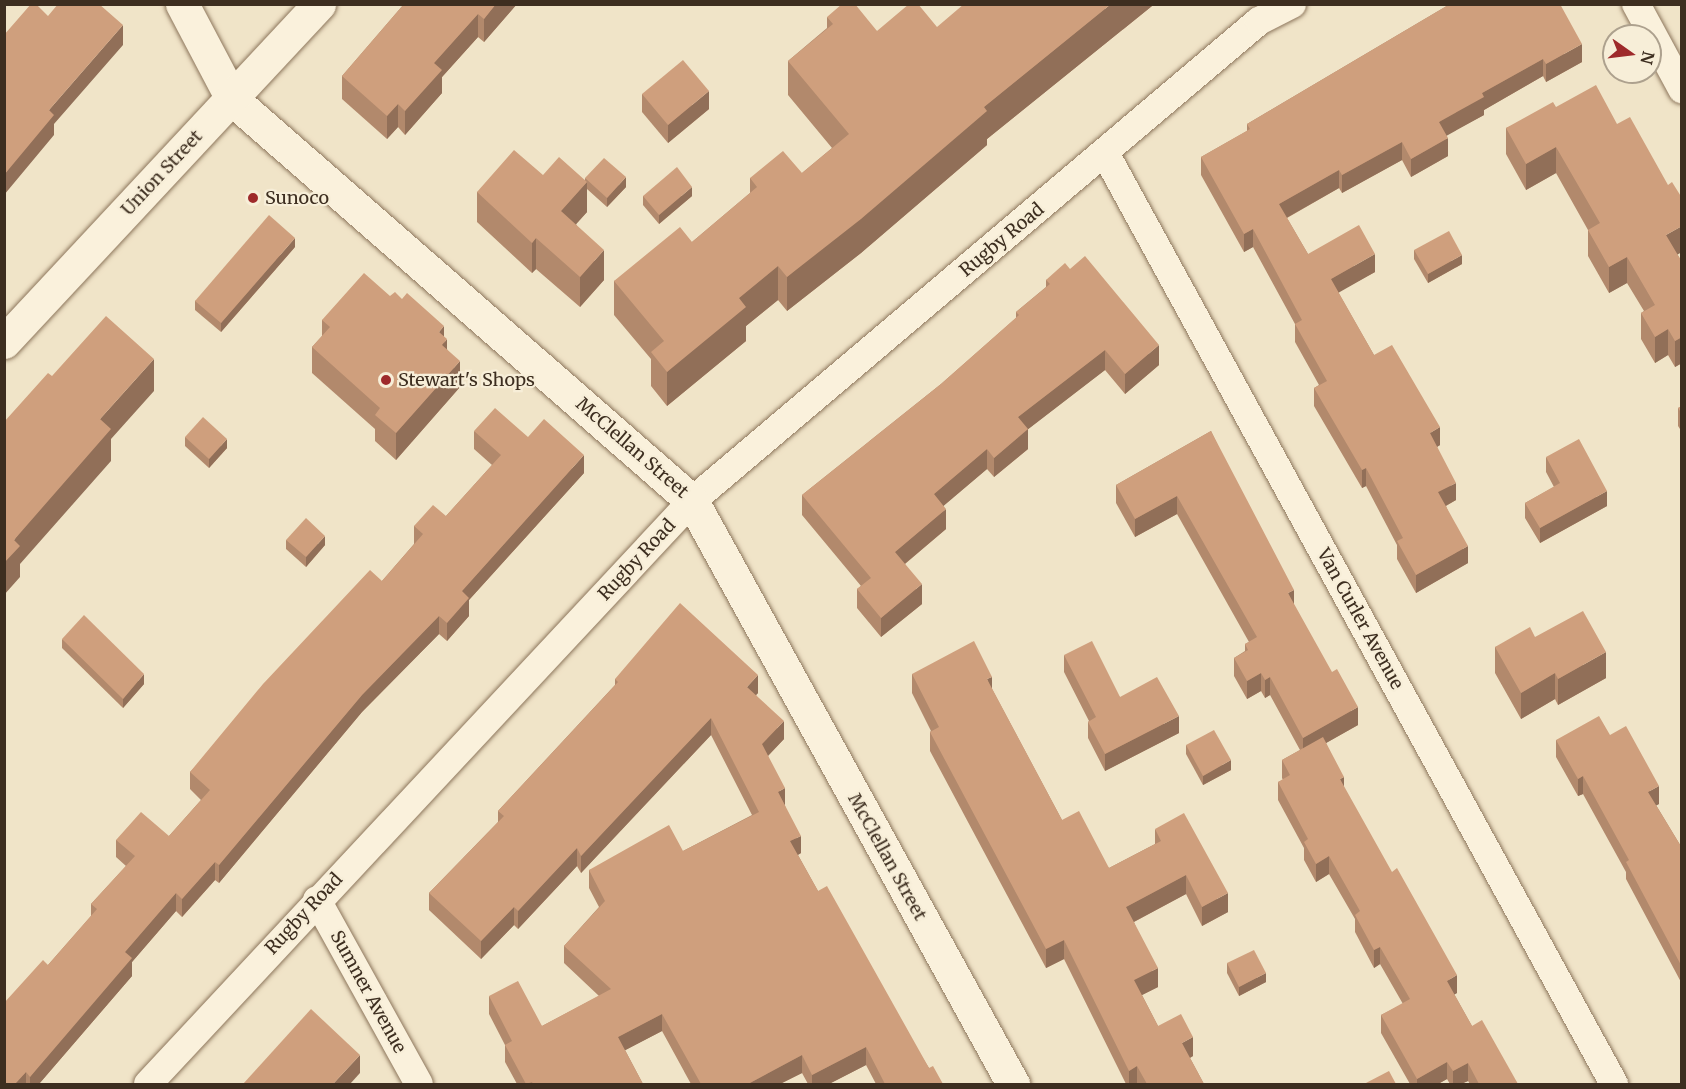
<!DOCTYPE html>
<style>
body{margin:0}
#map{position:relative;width:1686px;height:1089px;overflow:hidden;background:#f0e4c8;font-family:Merriweather,serif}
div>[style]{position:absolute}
.roads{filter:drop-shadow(0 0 2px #8d765c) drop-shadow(0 0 2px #8d765c)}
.street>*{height:28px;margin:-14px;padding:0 14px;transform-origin:14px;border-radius:14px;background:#faf1dc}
.secondary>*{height:33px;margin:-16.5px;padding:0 16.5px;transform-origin:16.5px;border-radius:16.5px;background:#faf1dc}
.wall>*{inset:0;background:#b2896c}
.shaded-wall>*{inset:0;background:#916f58}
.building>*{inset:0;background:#cf9f7d}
.dots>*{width:16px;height:16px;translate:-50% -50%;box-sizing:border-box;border:3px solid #f7eed8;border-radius:50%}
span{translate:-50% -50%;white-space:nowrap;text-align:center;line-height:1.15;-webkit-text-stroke:4.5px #f7eed8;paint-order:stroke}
.street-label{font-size:18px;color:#3d2e20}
.poi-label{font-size:18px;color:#3d2e20}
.left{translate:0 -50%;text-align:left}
.frame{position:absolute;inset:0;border:6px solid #3d2e20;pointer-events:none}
.north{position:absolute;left:1602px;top:24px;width:60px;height:60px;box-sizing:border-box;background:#f7eed8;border:2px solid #ada18e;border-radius:50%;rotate:104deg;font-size:16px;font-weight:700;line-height:24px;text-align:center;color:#3d2e20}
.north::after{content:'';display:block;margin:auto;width:21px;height:27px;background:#9e2a2b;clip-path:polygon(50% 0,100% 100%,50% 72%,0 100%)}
</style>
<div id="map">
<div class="roads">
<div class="street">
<i style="left:1636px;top:4px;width:97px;rotate:61.6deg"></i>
<i style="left:1105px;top:153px;width:1061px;rotate:61.33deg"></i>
<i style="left:317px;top:900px;width:210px;rotate:61deg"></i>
<i style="left:148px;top:1084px;width:797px;rotate:-46.98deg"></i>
<i style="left:692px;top:501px;width:743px;rotate:-40.25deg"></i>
<i style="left:1259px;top:21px;width:37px;rotate:-27deg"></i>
</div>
<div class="secondary">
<i style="left:182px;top:4px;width:107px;rotate:62.2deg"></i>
<i style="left:232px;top:99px;width:611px;rotate:41.15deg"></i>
<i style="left:692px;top:501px;width:666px;rotate:61.16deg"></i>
<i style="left:4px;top:342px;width:462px;rotate:-47deg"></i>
</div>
</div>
<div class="wall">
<i style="clip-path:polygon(404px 4px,517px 4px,484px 42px,478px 37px,442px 77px,442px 93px,405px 135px,398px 127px,387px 139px,342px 99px,342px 76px)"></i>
<i style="clip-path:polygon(1152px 4px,1152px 6px,987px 139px,987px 145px,861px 253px,787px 311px,778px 300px,746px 326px,746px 341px,667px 406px,651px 386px,651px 359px,614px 315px,614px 281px,692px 242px,750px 193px,750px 178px,802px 173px,832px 148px,788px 95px,788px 61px,827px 28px,827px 17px,877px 31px,937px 27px)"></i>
<i style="clip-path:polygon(1450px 4px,1582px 62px,1546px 82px,1543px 76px,1484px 110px,1484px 115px,1446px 135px,1448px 156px,1411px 177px,1402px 160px,1342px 193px,1339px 188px,1287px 218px,1308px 254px,1375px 272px,1338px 292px,1374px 355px,1440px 445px,1437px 447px,1456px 500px,1446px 506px,1468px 563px,1416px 593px,1397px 559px,1397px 545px,1366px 486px,1362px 488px,1314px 406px,1314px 388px,1319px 385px,1295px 342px,1295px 324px,1253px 247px,1244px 252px,1201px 175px,1201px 157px,1247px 131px,1247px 124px)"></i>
<i style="clip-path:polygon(642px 94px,709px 109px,668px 143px,642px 112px)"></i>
<i style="clip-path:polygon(1556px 107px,1677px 254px,1682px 262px,1682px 363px,1675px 367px,1668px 355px,1655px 363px,1641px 339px,1641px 313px,1644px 311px,1627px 283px,1609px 293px,1588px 256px,1588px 230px,1556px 173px,1526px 190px,1506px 154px,1506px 128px)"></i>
<i style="clip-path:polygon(543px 175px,585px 180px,585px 178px,626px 187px,607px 207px,587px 189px,587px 212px,576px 224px,604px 280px,580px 307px,536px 269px,532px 273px,477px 222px,477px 192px)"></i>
<i style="clip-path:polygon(643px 196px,692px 196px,659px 224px,643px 205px)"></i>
<i style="clip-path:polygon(295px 247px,221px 332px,195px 310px,195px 301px)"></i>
<i style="clip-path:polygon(1414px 250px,1462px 264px,1428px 283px,1414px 259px)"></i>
<i style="clip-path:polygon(1070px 269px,1159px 365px,1125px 394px,1105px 370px,1028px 429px,1028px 449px,994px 477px,987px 469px,943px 506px,946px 529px,905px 564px,922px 604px,881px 637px,857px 608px,857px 589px,861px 586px,802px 515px,802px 495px,941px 384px,1016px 318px,1016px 312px,1046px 287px,1046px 280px)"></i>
<i style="clip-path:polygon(390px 296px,444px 337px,447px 349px,460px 387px,396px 460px,375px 441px,375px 429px,312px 373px,312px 347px,322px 336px,322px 320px)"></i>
<i style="clip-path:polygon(1682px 406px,1682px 432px,1678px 426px,1678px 408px)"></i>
<i style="clip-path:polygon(474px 431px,584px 473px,469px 600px,469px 616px,447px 641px,439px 634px,362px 712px,219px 883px,215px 880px,182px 917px,176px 911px,132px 962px,132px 976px,39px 1084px,4px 1084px,48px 965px,91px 916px,91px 904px,126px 866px,116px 857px,116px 840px,169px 836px,201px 800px,190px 789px,190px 772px,382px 581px,414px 544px,414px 526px,446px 516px,492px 465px,474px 449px)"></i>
<i style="clip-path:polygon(1211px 431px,1294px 605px,1358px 725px,1326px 743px,1344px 788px,1457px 993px,1454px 994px,1472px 1026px,1518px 1084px,1470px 1084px,1468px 1081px,1461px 1084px,1450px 1084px,1447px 1079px,1438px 1084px,1410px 1084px,1381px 1033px,1381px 1015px,1403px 1004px,1380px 964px,1374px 968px,1355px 932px,1355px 919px,1329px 874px,1316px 882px,1304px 860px,1304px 848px,1278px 800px,1278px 782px,1283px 780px,1282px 778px,1282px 760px,1300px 750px,1270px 695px,1265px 698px,1261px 691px,1247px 699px,1234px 676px,1234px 658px,1245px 651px,1245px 644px,1249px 642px,1177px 514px,1135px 537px,1116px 503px,1116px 485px)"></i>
<i style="clip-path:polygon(185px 437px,227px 448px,209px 468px,185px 446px)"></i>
<i style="clip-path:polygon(1546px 457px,1607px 506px,1540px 543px,1525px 518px,1525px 503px,1554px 487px,1546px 472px)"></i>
<i style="clip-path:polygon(286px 540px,325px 545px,306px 567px,286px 549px)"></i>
<i style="clip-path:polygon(1535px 637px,1606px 678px,1558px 705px,1555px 699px,1521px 719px,1495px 673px,1495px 647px)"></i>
<i style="clip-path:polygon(62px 639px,144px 684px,123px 708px,62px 648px)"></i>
<i style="clip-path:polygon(1064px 655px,1120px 697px,1179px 733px,1105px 771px,1088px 738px,1088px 722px,1089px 721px,1064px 672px)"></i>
<i style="clip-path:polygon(912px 674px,992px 689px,1062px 820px,1109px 868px,1155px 844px,1155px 829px,1228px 912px,1202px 926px,1186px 894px,1134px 922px,1158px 987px,1142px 995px,1158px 1026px,1193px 1056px,1190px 1058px,1204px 1084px,1126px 1084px,1064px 959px,1046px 968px,930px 751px,930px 732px,931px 731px,912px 693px)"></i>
<i style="clip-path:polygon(615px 679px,758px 693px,756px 695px,784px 739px,768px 756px,801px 853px,798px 855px,818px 891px,929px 1068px,943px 1084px,876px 1084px,866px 1065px,829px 1084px,808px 1084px,802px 1073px,780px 1084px,691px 1084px,662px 1031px,625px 1050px,643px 1084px,517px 1084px,505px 1062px,505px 1045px,489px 1014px,489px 996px,542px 1026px,599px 996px,564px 963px,564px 946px,599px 907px,589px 888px,589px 870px,683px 851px,752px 815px,711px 735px,581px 873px,577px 866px,518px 929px,514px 925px,481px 959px,429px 910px,429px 893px,498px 822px,498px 811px,615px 685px)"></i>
<i style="clip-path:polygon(1610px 735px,1659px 804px,1656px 805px,1682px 848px,1682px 984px,1626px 879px,1626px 872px,1583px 794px,1578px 796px,1556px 757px,1556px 740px)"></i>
<i style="clip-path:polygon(1186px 745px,1231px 770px,1203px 785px,1186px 754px)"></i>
<i style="clip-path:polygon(1227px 963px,1266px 982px,1239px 996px,1227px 973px)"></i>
</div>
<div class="shaded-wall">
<i style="clip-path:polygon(496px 4px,517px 4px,484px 42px,484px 19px)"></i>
<i style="clip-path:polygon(1111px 4px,1152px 4px,1152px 6px,987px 139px,987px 145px,861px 253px,787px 311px,787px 277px,984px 107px)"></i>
<i style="clip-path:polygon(478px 14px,478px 37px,442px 77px,442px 93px,405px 135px,405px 111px,434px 63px)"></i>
<i style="clip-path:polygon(123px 25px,123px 45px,54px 124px,54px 135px,4px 195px,4px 175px,49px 110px)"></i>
<i style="clip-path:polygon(1582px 44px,1582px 62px,1546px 82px,1546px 64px)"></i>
<i style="clip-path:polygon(1543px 59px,1543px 76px,1484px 110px,1484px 115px,1439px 140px,1439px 122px,1482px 93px)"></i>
<i style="clip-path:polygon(709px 91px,709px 109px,668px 143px,668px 125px)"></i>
<i style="clip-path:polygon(398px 104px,398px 127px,387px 139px,387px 116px)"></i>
<i style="clip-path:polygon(1448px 138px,1448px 156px,1411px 177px,1411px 159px)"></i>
<i style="clip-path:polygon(1402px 142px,1402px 160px,1342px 193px,1342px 175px)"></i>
<i style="clip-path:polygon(1556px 147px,1556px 173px,1526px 190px,1526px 164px)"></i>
<i style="clip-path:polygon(1339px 170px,1339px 188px,1279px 222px,1279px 204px)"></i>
<i style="clip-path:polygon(626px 177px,626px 187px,607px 207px,607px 198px)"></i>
<i style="clip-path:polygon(587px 182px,587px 212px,561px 241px,561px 211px)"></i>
<i style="clip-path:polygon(692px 187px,692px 196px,659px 224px,659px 215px)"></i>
<i style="clip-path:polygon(1682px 226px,1682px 252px,1666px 261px,1666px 235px)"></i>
<i style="clip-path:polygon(1253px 229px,1253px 247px,1244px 252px,1244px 234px)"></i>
<i style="clip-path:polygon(295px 238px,295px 247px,221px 332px,221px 323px)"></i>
<i style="clip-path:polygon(536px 238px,536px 269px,532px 273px,532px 243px)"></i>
<i style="clip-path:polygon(604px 250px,604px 280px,580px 307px,580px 277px)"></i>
<i style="clip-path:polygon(1375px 254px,1375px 272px,1331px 297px,1331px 279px)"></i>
<i style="clip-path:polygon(1462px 255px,1462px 264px,1428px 283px,1428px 274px)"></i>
<i style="clip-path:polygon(1627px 257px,1627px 283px,1609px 293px,1609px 267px)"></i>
<i style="clip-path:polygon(778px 266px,778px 300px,746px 326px,746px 341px,667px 406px,667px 372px,739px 298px)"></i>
<i style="clip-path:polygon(444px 326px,444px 343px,447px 339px,447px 366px,439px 332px)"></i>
<i style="clip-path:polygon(1668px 329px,1668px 355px,1655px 363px,1655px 337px)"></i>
<i style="clip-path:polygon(1682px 337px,1682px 363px,1675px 367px,1675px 341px)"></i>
<i style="clip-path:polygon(1159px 345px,1159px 365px,1125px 394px,1125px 374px)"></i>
<i style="clip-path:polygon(1105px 350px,1105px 370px,1018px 437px,1018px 417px)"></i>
<i style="clip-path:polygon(154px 359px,154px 391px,111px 439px,111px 461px,20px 564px,20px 577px,4px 595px,4px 563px,14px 540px,100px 419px)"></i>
<i style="clip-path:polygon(460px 361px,460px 387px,396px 460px,396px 433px)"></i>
<i style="clip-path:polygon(1440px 427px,1440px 445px,1430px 451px,1430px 433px)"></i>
<i style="clip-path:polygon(1028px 429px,1028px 449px,994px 477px,994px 458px)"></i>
<i style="clip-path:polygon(227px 439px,227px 448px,209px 468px,209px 459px)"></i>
<i style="clip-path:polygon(987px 449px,987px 469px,934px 514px,934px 494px)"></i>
<i style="clip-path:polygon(584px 455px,584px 473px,469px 600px,469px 616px,447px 641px,447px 623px,462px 591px)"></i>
<i style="clip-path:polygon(1366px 468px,1366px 486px,1362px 488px,1362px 470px)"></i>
<i style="clip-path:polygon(1456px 483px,1456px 500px,1438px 510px,1438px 492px)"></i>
<i style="clip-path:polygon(1607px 491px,1607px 506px,1540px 543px,1540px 528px)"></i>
<i style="clip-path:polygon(1177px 496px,1177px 514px,1135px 537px,1135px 519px)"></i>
<i style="clip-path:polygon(946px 509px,946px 529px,895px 572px,895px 552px)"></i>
<i style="clip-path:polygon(325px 536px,325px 545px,306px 567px,306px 557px)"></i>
<i style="clip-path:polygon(1468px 546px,1468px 563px,1416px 593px,1416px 575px)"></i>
<i style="clip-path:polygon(922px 584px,922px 604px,881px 637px,881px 618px)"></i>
<i style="clip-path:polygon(1294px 590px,1294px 608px,1288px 593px)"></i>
<i style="clip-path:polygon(439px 616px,439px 634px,362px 712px,219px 883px,219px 865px,362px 695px)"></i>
<i style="clip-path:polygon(1606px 652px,1606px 678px,1558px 705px,1558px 679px)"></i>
<i style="clip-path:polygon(1261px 673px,1261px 691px,1247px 699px,1247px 681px)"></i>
<i style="clip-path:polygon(1555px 673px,1555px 699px,1521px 719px,1521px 693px)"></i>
<i style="clip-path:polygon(144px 674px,144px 684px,123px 708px,123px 699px)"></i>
<i style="clip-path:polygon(758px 675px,758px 693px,747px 704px,747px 687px)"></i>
<i style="clip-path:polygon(992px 677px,992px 696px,987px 679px)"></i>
<i style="clip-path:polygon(1270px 677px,1270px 695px,1265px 698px,1265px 680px)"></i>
<i style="clip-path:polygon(1358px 707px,1358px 725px,1303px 756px,1303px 738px)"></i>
<i style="clip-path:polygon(1179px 716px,1179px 733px,1105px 771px,1105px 754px)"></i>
<i style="clip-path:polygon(711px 718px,711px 735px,581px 873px,581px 856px)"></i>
<i style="clip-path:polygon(784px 721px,784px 739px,762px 762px,762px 744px)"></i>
<i style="clip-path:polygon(1231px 760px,1231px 770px,1203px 785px,1203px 776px)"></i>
<i style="clip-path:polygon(1583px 776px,1583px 794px,1578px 796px,1578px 779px)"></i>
<i style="clip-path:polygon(1344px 777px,1344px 794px,1340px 779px)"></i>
<i style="clip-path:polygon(1659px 786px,1659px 804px,1648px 810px,1648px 792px)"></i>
<i style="clip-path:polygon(785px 788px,785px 806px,778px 792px)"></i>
<i style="clip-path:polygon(801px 836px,801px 853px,790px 859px,790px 841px)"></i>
<i style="clip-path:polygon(577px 848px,577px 866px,518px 929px,518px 911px)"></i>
<i style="clip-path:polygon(1329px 856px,1329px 874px,1316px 882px,1316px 864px)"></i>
<i style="clip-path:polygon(215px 862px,215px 880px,182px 917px,182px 899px)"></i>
<i style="clip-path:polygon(1186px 875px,1186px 894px,1126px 926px,1126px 907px)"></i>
<i style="clip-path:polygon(176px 893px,176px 911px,132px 962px,132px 976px,39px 1084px,30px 1084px,30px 1077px,125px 952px)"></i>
<i style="clip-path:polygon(1228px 893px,1228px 912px,1202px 926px,1202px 907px)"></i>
<i style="clip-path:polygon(514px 907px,514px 925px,481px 959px,481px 941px)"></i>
<i style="clip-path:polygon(1064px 940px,1064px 959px,1046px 968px,1046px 949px)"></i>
<i style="clip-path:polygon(1380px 947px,1380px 964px,1374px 968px,1374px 950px)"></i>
<i style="clip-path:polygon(1158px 968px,1158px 987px,1134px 999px,1134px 980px)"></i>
<i style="clip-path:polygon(1266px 973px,1266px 982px,1239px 996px,1239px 987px)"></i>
<i style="clip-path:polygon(1457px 975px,1457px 993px,1447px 999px,1447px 981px)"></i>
<i style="clip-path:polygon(662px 1014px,662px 1031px,618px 1054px,618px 1037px)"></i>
<i style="clip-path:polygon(1193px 1037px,1193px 1056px,1182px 1062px,1182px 1043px)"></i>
<i style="clip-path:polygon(866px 1047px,866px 1065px,829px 1084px,812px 1084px,812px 1075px)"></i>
<i style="clip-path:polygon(360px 1055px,360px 1073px,350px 1084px,333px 1084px)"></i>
<i style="clip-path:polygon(802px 1055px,802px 1073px,780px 1084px,748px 1084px)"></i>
<i style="clip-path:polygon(1447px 1062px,1447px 1079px,1438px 1084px,1417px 1084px,1417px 1079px)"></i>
<i style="clip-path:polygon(1468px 1063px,1468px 1081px,1461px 1084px,1453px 1084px,1453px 1071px)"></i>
<i style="clip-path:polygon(1137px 1066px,1137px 1084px,1129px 1084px,1129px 1071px)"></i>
<i style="clip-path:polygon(26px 1072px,26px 1084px,15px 1084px)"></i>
</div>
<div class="building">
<i style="clip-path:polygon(31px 4px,36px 4px,48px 16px,58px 4px,99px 4px,123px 25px,49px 110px,54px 115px,4px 175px,4px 35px)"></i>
<i style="clip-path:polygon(404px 4px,496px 4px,484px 19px,478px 14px,434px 63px,442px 70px,405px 111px,398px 104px,387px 116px,342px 76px)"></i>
<i style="clip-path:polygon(842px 4px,855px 4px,877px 31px,909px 4px,918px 4px,937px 27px,964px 4px,1111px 4px,984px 107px,987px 111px,861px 219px,787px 277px,778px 266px,739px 298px,746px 307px,667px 372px,651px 352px,664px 341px,614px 281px,680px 227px,692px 242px,757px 187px,750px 178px,783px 151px,802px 173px,849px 134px,788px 61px,833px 24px,827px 17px)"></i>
<i style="clip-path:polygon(1450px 4px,1560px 4px,1582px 44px,1546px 64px,1543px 59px,1482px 93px,1484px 97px,1439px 122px,1448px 138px,1411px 159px,1402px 142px,1342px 175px,1339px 170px,1279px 204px,1308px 254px,1359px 225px,1375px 254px,1331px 279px,1374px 355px,1392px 345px,1440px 427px,1430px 433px,1456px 483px,1438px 492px,1468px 546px,1416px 575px,1397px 541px,1403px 538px,1366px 468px,1362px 470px,1314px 388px,1327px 381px,1295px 324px,1302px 320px,1253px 229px,1244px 234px,1201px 157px,1250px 129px,1247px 124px)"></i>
<i style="clip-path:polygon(683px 60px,709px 91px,668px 125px,642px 94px)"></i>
<i style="clip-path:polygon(1596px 85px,1617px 124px,1630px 117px,1668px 185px,1672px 182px,1682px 198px,1682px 226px,1666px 235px,1682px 262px,1682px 337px,1675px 341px,1668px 329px,1655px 337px,1641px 313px,1655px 305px,1627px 257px,1609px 267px,1588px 230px,1600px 223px,1556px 147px,1526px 164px,1506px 128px,1553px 102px,1556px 107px)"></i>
<i style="clip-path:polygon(514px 150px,543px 175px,559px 157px,587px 182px,561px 211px,604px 250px,580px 277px,536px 238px,532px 243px,477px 192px)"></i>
<i style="clip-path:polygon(604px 158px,626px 177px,607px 198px,585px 178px)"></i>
<i style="clip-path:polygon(677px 167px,692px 187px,659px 215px,643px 196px)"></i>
<i style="clip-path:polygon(269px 215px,295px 238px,221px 323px,195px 301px)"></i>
<i style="clip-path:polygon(1449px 231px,1462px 255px,1428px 274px,1414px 250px)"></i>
<i style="clip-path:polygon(1085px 256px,1159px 345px,1125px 374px,1105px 350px,1018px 417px,1028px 429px,994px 458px,987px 449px,934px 494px,946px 509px,895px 552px,922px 584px,881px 618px,857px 589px,871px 578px,802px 495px,941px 384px,1019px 315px,1016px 312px,1050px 284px,1046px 280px,1065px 263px,1070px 269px)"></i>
<i style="clip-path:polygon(364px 273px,390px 296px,395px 292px,402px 299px,407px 293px,444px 326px,439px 332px,447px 339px,442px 345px,460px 361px,396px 433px,375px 415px,380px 408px,312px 347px,330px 327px,322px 320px)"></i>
<i style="clip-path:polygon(106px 316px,154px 359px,100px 419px,111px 429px,14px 540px,20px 546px,4px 563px,4px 422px,48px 373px,52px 376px)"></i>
<i style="clip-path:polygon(1682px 406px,1682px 414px,1678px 408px)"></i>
<i style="clip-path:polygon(495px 408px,528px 437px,544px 419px,584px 455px,462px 591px,469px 598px,447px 623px,439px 616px,362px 695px,219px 865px,215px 862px,182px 899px,176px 893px,125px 952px,132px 958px,30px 1077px,26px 1072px,15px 1084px,4px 1084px,4px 1003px,43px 960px,48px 965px,97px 909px,91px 904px,135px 856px,116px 840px,141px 812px,169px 836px,210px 790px,190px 772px,263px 684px,370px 570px,382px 581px,423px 534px,414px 526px,433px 505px,446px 516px,501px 455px,474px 431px)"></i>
<i style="clip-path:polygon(203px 417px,227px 439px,209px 459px,185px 437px)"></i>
<i style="clip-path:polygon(1211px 431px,1294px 590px,1288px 593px,1332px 672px,1337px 669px,1358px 707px,1303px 738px,1270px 677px,1265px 680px,1261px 673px,1247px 681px,1234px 658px,1248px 650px,1245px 644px,1257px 637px,1177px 496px,1135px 519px,1116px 485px)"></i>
<i style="clip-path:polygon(1579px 439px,1607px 491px,1540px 528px,1525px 503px,1560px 483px,1546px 457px)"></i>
<i style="clip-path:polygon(306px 518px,325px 536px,306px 557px,286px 540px)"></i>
<i style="clip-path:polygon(680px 603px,758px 675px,747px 687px,784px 721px,762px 744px,785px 788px,778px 792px,801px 836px,790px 841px,818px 891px,827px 886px,929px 1068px,933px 1066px,943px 1084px,885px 1084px,866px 1047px,812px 1075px,802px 1055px,748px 1084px,701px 1084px,662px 1014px,618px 1037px,643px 1084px,533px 1084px,532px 1082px,526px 1084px,505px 1045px,512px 1041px,489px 996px,518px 981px,542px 1026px,611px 989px,564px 946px,605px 901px,589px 870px,669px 825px,683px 851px,759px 812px,711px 718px,581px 856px,577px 848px,518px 911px,514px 907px,481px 941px,429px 893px,504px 816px,498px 811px,618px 682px,615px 679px)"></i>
<i style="clip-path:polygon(1583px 611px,1606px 652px,1558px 679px,1555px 673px,1521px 693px,1495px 647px,1530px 627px,1535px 637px)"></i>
<i style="clip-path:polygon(84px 615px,144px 674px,123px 699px,62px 639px)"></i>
<i style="clip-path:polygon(974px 641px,992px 677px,987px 679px,1062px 820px,1079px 811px,1109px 868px,1161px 841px,1155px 829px,1184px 813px,1228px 893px,1202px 907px,1186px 875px,1126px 907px,1158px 968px,1134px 980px,1158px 1026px,1181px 1014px,1193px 1037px,1182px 1043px,1204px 1084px,1147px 1084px,1137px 1066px,1129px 1071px,1064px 940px,1046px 949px,930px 732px,939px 727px,912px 674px)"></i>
<i style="clip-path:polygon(1092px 641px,1120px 697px,1157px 677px,1179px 716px,1105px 754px,1088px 722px,1096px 717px,1064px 655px)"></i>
<i style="clip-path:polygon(1599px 716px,1610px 735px,1626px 726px,1659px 786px,1648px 792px,1682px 848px,1682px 967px,1626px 862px,1629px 860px,1583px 776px,1578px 779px,1556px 740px)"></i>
<i style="clip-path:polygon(1214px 730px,1231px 760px,1203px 776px,1186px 745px)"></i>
<i style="clip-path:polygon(1323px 737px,1344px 777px,1340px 779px,1392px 872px,1397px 868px,1457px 975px,1447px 981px,1472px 1026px,1482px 1020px,1518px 1084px,1479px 1084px,1468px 1063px,1453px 1071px,1447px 1062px,1417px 1079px,1381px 1015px,1410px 999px,1380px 947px,1374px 950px,1355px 915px,1360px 911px,1329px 856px,1316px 864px,1304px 842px,1308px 839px,1278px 782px,1290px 775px,1282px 760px)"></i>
<i style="clip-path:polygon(1254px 950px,1266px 973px,1239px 987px,1227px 963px)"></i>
<i style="clip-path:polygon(311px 1009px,360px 1055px,333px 1084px,243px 1084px)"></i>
<i style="clip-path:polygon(1389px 1071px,1396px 1084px,1364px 1084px)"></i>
</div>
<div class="dots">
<i style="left:253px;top:198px;background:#9e2a2b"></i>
<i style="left:386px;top:380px;background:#9e2a2b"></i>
</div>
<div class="street-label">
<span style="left:162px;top:173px;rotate:-47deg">Union Street</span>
<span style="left:1002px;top:240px;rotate:-40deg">Rugby Road</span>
<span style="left:632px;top:448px;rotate:41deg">McClellan Street</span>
<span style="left:637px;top:560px;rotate:-47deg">Rugby Road</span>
<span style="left:1360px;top:619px;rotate:61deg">Van Curler Avenue</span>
<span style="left:887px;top:857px;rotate:61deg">McClellan Street</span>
<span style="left:304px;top:914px;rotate:-47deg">Rugby Road</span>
<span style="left:368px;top:992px;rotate:61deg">Sumner Avenue</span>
</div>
<div class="poi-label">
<span class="left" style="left:265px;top:198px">Sunoco</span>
<span class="left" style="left:398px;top:380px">Stewart's Shops</span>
</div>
<div class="frame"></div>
<div class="north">N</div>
</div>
